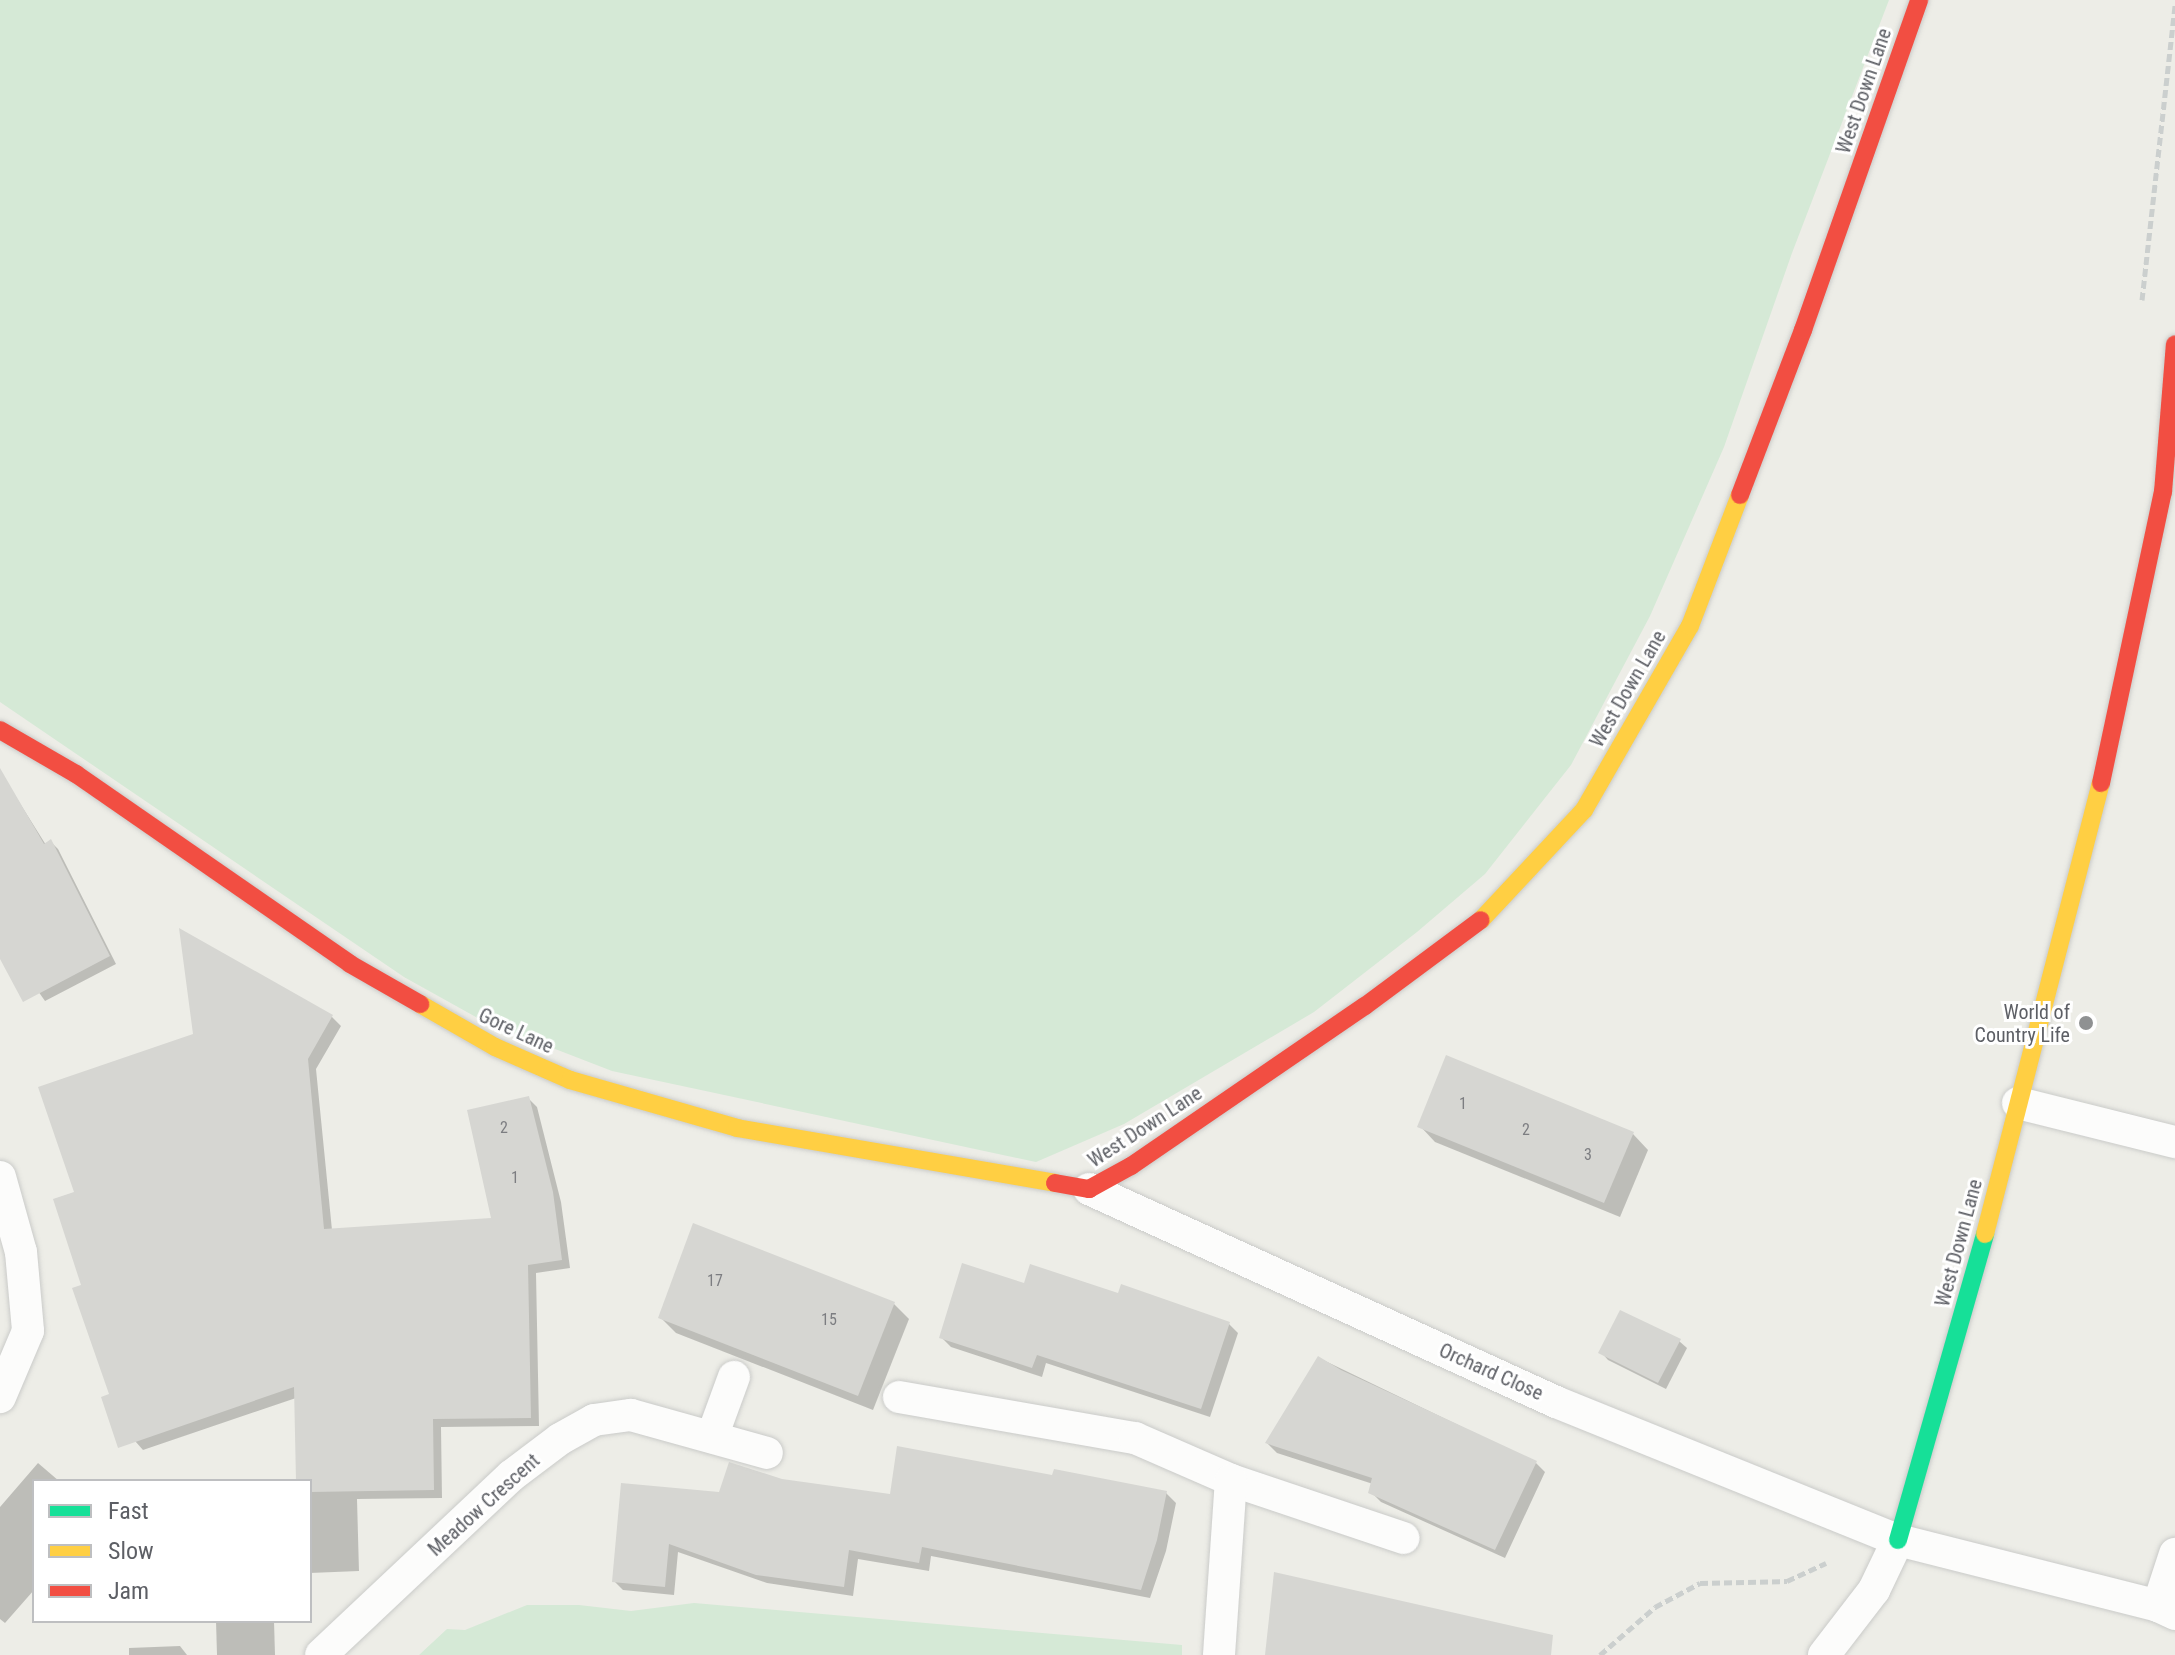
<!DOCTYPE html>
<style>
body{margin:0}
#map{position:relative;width:2175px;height:1655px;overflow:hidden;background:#edede7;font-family:"Roboto Condensed",sans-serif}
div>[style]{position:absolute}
.green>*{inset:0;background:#d5e9d6}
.shadow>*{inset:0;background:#0003}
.building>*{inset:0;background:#d6d6d2}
.path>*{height:5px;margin-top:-2.5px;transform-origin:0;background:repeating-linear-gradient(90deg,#cbcfce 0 8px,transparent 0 12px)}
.roads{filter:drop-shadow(0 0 2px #cacbc9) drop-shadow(0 0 2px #cacbc9)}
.lane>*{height:32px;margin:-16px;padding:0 16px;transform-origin:16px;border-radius:16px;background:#fcfcfb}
.fast>*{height:18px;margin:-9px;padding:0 9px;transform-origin:9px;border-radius:9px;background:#16e098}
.slow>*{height:18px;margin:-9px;padding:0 9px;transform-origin:9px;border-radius:9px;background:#ffcf43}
.jam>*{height:18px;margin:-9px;padding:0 9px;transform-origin:9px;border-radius:9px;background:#f24e42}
.dots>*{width:22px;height:22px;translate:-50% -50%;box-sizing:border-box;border:4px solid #fff;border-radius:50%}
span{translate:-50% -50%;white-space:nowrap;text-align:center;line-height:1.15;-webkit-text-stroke:6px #fff;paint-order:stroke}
.number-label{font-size:16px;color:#7c7d81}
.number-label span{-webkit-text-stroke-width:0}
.street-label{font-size:20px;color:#5d5f65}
.poi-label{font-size:20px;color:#5d5f65}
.right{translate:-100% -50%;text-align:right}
.legend{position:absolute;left:32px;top:1479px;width:280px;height:144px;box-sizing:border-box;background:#fff;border:2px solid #bebfc1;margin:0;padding:10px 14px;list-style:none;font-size:24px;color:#5d5f65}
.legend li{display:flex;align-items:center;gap:16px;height:40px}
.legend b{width:40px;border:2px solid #bebfc1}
</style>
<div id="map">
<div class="green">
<i style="clip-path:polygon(0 0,1889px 0,1792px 253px,1724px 447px,1650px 616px,1571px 765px,1485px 874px,1417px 932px,1314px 1012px,1124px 1124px,1036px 1162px,612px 1071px,483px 1021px,404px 977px,0 702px)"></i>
<i style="clip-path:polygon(694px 1603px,1182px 1645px,1182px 1655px,419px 1655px,447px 1629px,465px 1630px,527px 1605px,579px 1605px,631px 1611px)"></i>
</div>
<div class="shadow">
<i style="clip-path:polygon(4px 778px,46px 845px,51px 842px,58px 849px,116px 964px,45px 1001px,0 937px,0 780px)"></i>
<i style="clip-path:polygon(182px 932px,332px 1017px,341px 1026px,316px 1069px,332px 1230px,494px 1220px,528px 1098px,537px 1107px,561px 1202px,570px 1268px,536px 1273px,539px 1426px,441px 1427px,442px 1498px,357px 1499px,359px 1571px,310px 1573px,310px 1481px,298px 1481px,296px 1398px,143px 1450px,135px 1441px,77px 1193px,195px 1036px)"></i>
<i style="clip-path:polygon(1420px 1126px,1633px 1134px,1648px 1150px,1620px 1217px,1435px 1142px)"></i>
<i style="clip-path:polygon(1026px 1285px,1229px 1324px,1238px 1333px,1210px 1417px,1046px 1363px,1042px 1377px,951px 1347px,941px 1337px)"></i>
<i style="clip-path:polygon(893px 1303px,909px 1319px,873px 1410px,676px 1333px,661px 1318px)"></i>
<i style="clip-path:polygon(1679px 1341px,1687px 1348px,1666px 1389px,1608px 1360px,1601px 1352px)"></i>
<i style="clip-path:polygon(1319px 1358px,1535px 1462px,1545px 1472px,1505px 1558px,1381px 1502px,1371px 1492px,1373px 1484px,1277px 1453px,1267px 1443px)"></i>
<i style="clip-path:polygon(38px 1463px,59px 1481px,34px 1481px,34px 1590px,5px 1623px,0 1619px,0 1507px)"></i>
<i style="clip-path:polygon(1054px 1478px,1166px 1493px,1176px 1503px,1166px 1551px,1150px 1598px,931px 1556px,929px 1571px,858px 1559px,853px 1596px,767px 1583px,678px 1552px,674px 1595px,623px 1590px,614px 1581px,720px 1494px,781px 1481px,891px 1496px)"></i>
<i style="clip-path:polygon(216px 1621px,274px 1621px,275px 1655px,217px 1655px)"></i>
<i style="clip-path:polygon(180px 1646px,187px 1655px,129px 1655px,129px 1648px)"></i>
</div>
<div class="building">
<i style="clip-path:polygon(0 768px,44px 844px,51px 839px,110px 956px,23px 1002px,0 959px)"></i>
<i style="clip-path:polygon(179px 928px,333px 1015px,308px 1059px,324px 1229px,491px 1218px,467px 1110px,529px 1096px,553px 1192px,562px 1260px,528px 1265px,531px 1418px,433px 1419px,434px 1490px,310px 1492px,310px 1481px,296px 1481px,294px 1387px,118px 1448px,101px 1397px,109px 1394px,72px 1288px,81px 1285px,53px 1199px,74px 1192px,38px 1087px,193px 1034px)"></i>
<i style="clip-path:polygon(1446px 1055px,1634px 1132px,1604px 1203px,1417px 1127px)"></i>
<i style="clip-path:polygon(693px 1223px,895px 1302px,858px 1396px,658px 1318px)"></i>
<i style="clip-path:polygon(962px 1263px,1024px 1283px,1030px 1264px,1118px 1293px,1121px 1284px,1230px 1322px,1201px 1409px,1037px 1355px,1032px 1368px,939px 1338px)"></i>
<i style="clip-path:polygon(1620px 1310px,1681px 1339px,1658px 1383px,1598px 1353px)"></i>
<i style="clip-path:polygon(1318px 1356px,1341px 1370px,1537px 1461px,1495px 1550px,1368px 1493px,1372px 1478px,1265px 1443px)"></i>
<i style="clip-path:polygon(897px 1446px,1052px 1475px,1054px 1469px,1167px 1491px,1157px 1540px,1141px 1590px,922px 1547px,919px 1563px,849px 1550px,844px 1587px,756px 1575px,669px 1544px,665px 1587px,612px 1582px,621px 1483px,719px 1492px,729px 1462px,782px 1479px,890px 1494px)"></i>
<i style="clip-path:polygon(1274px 1572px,1553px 1635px,1551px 1655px,1265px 1655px)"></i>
</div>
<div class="path">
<i style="left:2142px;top:300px;width:297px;rotate:-83.6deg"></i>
<i style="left:1600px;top:1655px;width:73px;rotate:-41.1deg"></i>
<i style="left:1655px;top:1607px;width:51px;rotate:-28.1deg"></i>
<i style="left:1700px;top:1583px;width:87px;rotate:-1.3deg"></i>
<i style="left:1787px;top:1581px;width:43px;rotate:-24.8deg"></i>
</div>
<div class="roads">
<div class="lane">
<i style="left:2018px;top:1103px;width:162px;rotate:14deg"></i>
<i style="left:0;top:1177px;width:78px;rotate:74.4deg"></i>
<i style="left:21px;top:1252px;width:79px;rotate:84.9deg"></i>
<i style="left:28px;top:1331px;width:72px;rotate:113deg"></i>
<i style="left:1089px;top:1189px;width:513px;rotate:24.52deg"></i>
<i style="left:1556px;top:1402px;width:369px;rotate:22deg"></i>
<i style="left:1898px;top:1540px;width:268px;rotate:14.2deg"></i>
<i style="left:2158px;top:1606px;width:19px;rotate:25deg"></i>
<i style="left:899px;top:1397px;width:240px;rotate:9.9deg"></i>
<i style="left:1135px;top:1438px;width:105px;rotate:23.6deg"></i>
<i style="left:1231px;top:1480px;width:182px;rotate:18.6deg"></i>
<i style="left:712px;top:1437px;width:64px;rotate:-69.9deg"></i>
<i style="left:2158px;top:1606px;width:55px;rotate:-71.9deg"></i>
<i style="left:321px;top:1655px;width:261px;rotate:-43.3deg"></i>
<i style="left:511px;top:1476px;width:61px;rotate:-37.1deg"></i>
<i style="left:560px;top:1439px;width:39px;rotate:-29deg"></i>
<i style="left:594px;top:1420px;width:37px;rotate:-8deg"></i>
<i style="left:631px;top:1415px;width:141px;rotate:15.6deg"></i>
<i style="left:1219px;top:1655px;width:175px;rotate:-86.1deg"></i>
<i style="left:1824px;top:1655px;width:82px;rotate:-52.4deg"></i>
<i style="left:1874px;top:1590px;width:55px;rotate:-64.4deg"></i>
</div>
<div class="fast">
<i style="left:1898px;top:1540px;width:318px;rotate:-74.1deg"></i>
</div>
<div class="slow">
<i style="left:1481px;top:920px;width:151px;rotate:-46.9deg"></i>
<i style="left:1584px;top:810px;width:212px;rotate:-60.1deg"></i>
<i style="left:1690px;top:626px;width:140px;rotate:-69.1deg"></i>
<i style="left:420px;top:1004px;width:86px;rotate:29.8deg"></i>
<i style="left:495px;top:1047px;width:82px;rotate:23.7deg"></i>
<i style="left:570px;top:1080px;width:174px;rotate:16deg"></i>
<i style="left:737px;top:1128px;width:323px;rotate:9.8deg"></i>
<i style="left:1985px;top:1234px;width:466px;rotate:-75.6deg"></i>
</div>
<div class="jam">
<i style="left:1740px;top:495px;width:177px;rotate:-69.1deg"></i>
<i style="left:1803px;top:330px;width:350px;rotate:-70.6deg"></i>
<i style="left:0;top:730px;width:88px;rotate:30.1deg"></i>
<i style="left:76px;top:774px;width:333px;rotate:34.7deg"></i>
<i style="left:350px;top:964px;width:81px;rotate:29.7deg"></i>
<i style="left:2101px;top:783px;width:298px;rotate:-78deg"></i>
<i style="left:2163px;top:492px;width:148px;rotate:-85.4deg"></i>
<i style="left:1055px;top:1183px;width:35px;rotate:10deg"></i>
<i style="left:1089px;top:1189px;width:48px;rotate:-28.7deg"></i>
<i style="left:1131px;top:1166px;width:283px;rotate:-34.4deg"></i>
<i style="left:1365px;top:1006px;width:144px;rotate:-36.6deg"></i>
</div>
</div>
<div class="dots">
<i style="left:2086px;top:1023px;background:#8f9192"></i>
</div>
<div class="number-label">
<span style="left:1463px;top:1104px">1</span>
<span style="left:504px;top:1128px">2</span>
<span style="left:1526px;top:1130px">2</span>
<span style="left:1588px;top:1155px">3</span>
<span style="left:515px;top:1178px">1</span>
<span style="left:715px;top:1281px">17</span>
<span style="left:829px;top:1320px">15</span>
</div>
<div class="street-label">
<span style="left:1864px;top:91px;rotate:-71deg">West Down Lane</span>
<span style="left:1628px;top:689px;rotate:-60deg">West Down Lane</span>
<span style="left:516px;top:1031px;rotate:25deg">Gore Lane</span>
<span style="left:1145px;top:1127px;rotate:-33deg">West Down Lane</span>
<span style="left:1959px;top:1243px;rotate:-75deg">West Down Lane</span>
<span style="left:1491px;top:1372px;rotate:24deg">Orchard Close</span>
<span style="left:484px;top:1505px;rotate:-42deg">Meadow Crescent</span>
</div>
<div class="poi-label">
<span class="right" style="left:2070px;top:1024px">World of<br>Country Life</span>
</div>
<ul class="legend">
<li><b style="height:10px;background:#16e098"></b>Fast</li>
<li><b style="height:10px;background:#ffcf43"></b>Slow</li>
<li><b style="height:10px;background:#f24e42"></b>Jam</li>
</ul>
</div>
